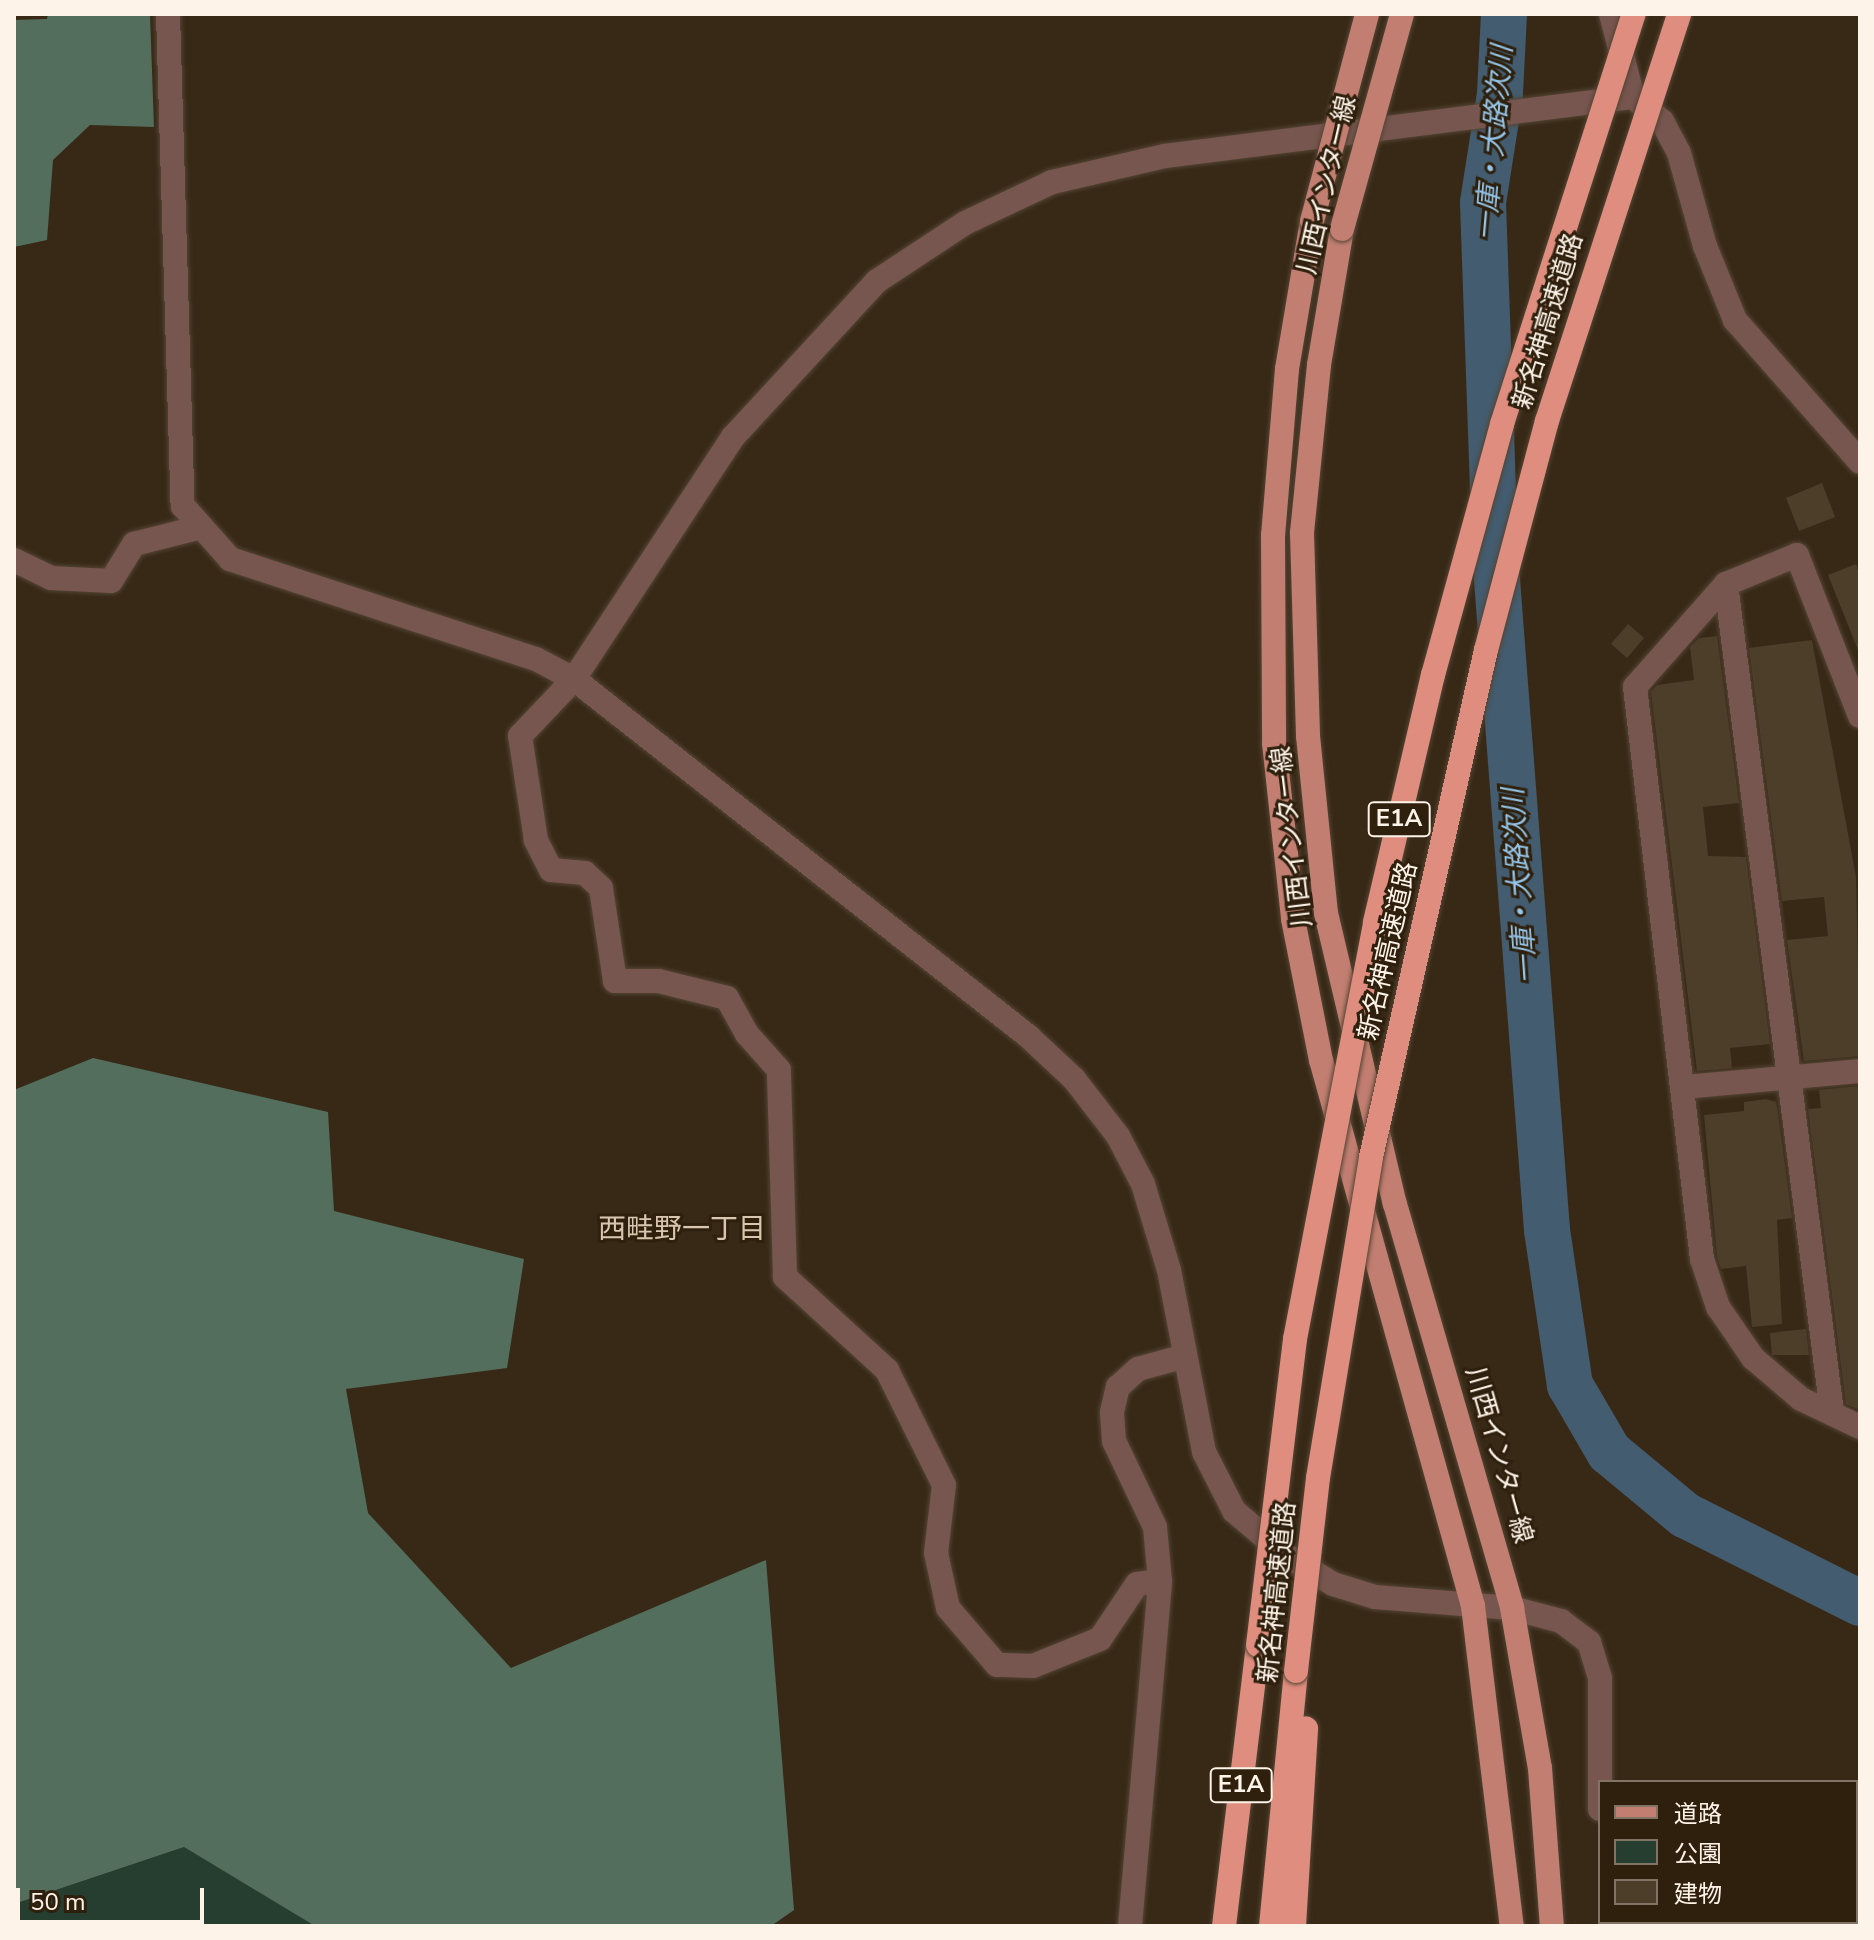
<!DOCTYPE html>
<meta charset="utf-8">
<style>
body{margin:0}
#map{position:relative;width:1874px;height:1940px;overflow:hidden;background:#382917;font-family:"Nunito Sans","Noto Sans JP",sans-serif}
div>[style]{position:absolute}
.green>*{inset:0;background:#253e2f}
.forest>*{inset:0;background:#536e5c}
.river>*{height:46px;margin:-23px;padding:0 23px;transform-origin:23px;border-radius:23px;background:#435c6f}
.building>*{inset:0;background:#4d3e2a}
.roads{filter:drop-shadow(0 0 2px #544534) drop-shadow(0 0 2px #544534)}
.minor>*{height:24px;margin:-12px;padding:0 12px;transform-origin:12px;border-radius:12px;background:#785650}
.major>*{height:24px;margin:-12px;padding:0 12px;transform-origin:12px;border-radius:12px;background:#c27e71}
.highway>*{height:24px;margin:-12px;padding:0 12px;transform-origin:12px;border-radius:12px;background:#df8d7e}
.bridges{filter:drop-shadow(0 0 2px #544534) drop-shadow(0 0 2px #544534)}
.major-bridge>*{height:24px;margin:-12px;padding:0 12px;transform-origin:12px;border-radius:12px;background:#c27e71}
.highway-bridge>*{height:24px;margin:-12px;padding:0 12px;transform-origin:12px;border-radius:12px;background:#df8d7e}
span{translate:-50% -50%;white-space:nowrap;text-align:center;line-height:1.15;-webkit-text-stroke:6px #2e200d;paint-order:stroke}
.shield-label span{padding:2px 6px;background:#2e200d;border:2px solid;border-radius:6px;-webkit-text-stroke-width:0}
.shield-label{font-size:24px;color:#fdf3e8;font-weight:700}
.street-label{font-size:26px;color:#fdf3e8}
.water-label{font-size:28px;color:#94c5e9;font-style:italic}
.neighbourhood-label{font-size:28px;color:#d8c6af}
.frame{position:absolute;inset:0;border:16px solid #fdf3e8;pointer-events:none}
.legend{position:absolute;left:1598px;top:1780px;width:260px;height:144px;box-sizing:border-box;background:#2e200d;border:2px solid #817465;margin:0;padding:10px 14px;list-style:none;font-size:24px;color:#fdf3e8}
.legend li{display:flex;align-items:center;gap:16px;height:40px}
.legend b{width:40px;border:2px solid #817465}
.scale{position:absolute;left:16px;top:1888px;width:188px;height:36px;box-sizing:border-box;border:4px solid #fdf3e8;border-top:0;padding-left:10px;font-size:24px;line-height:28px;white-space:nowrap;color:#fdf3e8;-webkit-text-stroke:6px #2e200d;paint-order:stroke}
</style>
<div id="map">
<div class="green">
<i style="clip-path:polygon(184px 1847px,315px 1926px,14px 1926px,14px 1904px)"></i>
</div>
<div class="forest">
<i style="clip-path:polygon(48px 14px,150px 14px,154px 127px,90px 125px,53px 160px,47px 240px,14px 247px,14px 20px,47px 19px)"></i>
<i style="clip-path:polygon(93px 1058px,328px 1112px,334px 1211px,524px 1259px,507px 1368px,346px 1389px,368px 1513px,511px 1668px,766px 1560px,794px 1910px,771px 1926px,315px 1926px,184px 1847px,14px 1904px,14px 1090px)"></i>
<i style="clip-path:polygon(1856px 1908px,1860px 1926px,1643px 1922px,1856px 1922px)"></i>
</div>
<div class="river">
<i style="left:1504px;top:14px;width:80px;rotate:92.9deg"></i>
<i style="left:1500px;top:94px;width:110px;rotate:98.9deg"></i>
<i style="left:1483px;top:203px;width:364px;rotate:88deg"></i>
<i style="left:1496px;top:567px;width:665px;rotate:85.6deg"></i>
<i style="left:1547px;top:1230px;width:157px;rotate:81.6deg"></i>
<i style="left:1570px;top:1385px;width:78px;rotate:59.8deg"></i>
<i style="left:1609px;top:1452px;width:99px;rotate:39.7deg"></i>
<i style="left:1685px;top:1515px;width:196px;rotate:26.7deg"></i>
</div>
<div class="building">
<i style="clip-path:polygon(1822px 483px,1835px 517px,1799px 531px,1786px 498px)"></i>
<i style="clip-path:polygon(1856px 564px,1860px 576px,1860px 655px,1828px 575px)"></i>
<i style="clip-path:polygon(1628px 624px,1644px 638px,1627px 658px,1611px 644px)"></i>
<i style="clip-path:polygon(1717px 636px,1739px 803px,1703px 807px,1708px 856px,1746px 857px,1770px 1044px,1730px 1048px,1732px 1068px,1697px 1071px,1651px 692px,1657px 685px,1694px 680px,1690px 647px,1699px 638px)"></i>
<i style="clip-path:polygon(1812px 640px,1856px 877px,1860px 1056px,1804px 1061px,1787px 940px,1828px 936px,1824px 897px,1782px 901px,1749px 648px)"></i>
<i style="clip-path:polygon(1860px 1086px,1858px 1288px,1860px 1410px,1846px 1404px,1808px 1109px,1821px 1108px,1819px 1090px)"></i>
<i style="clip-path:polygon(1766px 1099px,1776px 1102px,1778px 1113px,1792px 1218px,1777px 1220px,1782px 1324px,1752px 1327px,1746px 1266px,1721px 1269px,1717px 1256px,1704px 1115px,1744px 1111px,1744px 1102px)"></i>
<i style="clip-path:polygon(1806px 1329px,1809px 1355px,1772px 1355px,1770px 1333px)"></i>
</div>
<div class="roads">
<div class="minor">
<i style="left:168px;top:14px;width:492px;rotate:88.3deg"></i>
<i style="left:183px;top:506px;width:71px;rotate:48.4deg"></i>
<i style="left:230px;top:559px;width:322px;rotate:18.1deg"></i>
<i style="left:536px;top:659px;width:43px;rotate:27.8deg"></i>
<i style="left:574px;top:679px;width:578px;rotate:38.18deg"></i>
<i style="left:1028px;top:1036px;width:63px;rotate:43.1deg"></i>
<i style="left:1074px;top:1079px;width:72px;rotate:52.3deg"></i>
<i style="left:1118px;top:1136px;width:54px;rotate:62.5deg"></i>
<i style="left:1143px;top:1184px;width:90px;rotate:73.2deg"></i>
<i style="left:1169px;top:1270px;width:185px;rotate:79.1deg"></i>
<i style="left:1204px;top:1452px;width:66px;rotate:63deg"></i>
<i style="left:1234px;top:1511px;width:68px;rotate:40.2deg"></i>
<i style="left:1286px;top:1555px;width:55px;rotate:31.7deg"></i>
<i style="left:1333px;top:1584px;width:44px;rotate:17.2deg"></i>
<i style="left:1375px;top:1597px;width:137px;rotate:4.6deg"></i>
<i style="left:1512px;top:1608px;width:51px;rotate:14.9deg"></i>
<i style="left:1561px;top:1621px;width:35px;rotate:37deg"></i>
<i style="left:1589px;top:1642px;width:38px;rotate:73deg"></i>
<i style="left:1600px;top:1678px;width:131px;rotate:90deg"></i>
<i style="left:1611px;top:14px;width:86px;rotate:75.2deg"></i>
<i style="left:14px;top:560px;width:41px;rotate:25.9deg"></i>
<i style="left:51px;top:578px;width:60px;rotate:2.9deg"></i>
<i style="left:111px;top:581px;width:44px;rotate:-58.1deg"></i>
<i style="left:134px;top:544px;width:69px;rotate:-14.2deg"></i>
<i style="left:1726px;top:584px;width:836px;rotate:82.71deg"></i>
<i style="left:1860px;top:716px;width:173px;rotate:-111.4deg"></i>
<i style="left:1797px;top:555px;width:77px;rotate:157.8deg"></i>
<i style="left:1726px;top:584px;width:137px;rotate:131.5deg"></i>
<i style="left:1635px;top:687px;width:576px;rotate:83.32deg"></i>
<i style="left:1702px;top:1259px;width:51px;rotate:71.6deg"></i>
<i style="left:1718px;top:1307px;width:62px;rotate:55.5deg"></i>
<i style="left:1753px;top:1358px;width:63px;rotate:40.5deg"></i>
<i style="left:1801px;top:1399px;width:65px;rotate:25.4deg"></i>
<i style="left:1684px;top:1087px;width:177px;rotate:-5.2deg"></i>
<i style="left:1160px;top:1581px;width:23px;rotate:173deg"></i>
<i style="left:1137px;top:1584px;width:66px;rotate:123.9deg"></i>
<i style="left:1100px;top:1639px;width:72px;rotate:158.1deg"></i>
<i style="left:1033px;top:1666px;width:36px;rotate:-178deg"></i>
<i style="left:997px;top:1665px;width:75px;rotate:-130.7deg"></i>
<i style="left:948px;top:1608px;width:56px;rotate:-102.3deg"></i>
<i style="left:936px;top:1553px;width:68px;rotate:-83.3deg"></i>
<i style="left:944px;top:1485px;width:128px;rotate:-116.4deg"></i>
<i style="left:887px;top:1370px;width:138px;rotate:-137.6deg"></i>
<i style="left:785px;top:1277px;width:207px;rotate:-91.7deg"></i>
<i style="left:779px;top:1070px;width:48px;rotate:-131.6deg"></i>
<i style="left:747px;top:1034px;width:41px;rotate:-119.1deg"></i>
<i style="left:727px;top:998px;width:70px;rotate:-166deg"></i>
<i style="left:659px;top:981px;width:44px;rotate:180deg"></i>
<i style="left:615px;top:981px;width:94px;rotate:-98.6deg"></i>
<i style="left:601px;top:888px;width:22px;rotate:-137deg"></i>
<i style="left:585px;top:873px;width:34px;rotate:-175deg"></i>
<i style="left:551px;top:870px;width:34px;rotate:-117deg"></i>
<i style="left:536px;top:840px;width:105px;rotate:-98.7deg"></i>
<i style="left:520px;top:736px;width:79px;rotate:-46.5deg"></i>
<i style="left:574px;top:679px;width:290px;rotate:-56.7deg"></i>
<i style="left:733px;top:437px;width:212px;rotate:-47.3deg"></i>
<i style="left:877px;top:281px;width:105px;rotate:-33.4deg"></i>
<i style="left:965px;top:223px;width:96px;rotate:-25.2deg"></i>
<i style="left:1052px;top:182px;width:116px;rotate:-13deg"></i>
<i style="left:1165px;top:156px;width:472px;rotate:-7.2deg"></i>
<i style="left:1633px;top:97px;width:38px;rotate:40deg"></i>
<i style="left:1662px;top:121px;width:36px;rotate:62deg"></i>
<i style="left:1679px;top:153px;width:97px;rotate:74.4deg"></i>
<i style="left:1705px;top:246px;width:80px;rotate:67.9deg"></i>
<i style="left:1735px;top:320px;width:189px;rotate:48.6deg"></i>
<i style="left:1717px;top:1922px;width:6px;rotate:39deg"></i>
<i style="left:1130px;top:1926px;width:346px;rotate:-85deg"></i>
<i style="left:1160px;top:1581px;width:54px;rotate:-95.3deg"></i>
<i style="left:1155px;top:1527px;width:95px;rotate:-115.5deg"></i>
<i style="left:1114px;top:1441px;width:29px;rotate:-94deg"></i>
<i style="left:1112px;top:1412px;width:26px;rotate:-77deg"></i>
<i style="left:1118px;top:1387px;width:27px;rotate:-42deg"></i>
<i style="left:1138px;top:1369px;width:46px;rotate:-15.3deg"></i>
</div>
<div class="major">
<i style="left:1312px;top:221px;width:150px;rotate:99.6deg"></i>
<i style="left:1287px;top:369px;width:167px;rotate:94.8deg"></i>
<i style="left:1273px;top:535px;width:208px;rotate:89.7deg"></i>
<i style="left:1274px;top:743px;width:177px;rotate:83.8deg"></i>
<i style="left:1293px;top:919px;width:144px;rotate:78.8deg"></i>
<i style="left:1321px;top:1060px;width:567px;rotate:74.44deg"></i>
<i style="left:1473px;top:1606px;width:322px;rotate:83.1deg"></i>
<i style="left:1342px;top:229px;width:138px;rotate:99.6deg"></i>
<i style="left:1319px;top:365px;width:169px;rotate:95.8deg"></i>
<i style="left:1302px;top:533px;width:203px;rotate:88.3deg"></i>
<i style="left:1308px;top:736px;width:178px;rotate:84.2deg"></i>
<i style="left:1326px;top:913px;width:299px;rotate:76.7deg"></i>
<i style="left:1395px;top:1204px;width:421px;rotate:73.8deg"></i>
<i style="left:1512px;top:1608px;width:162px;rotate:80.1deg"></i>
<i style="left:1540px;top:1768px;width:158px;rotate:85.7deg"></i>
</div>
<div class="highway">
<i style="left:1224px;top:1926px;width:283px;rotate:-83.1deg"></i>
<i style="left:1271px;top:1926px;width:256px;rotate:-84.4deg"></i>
<i style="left:1294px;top:1926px;width:198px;rotate:-86.5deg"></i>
</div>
</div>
<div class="bridges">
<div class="major-bridge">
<i style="left:1312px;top:221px;width:214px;rotate:-75.1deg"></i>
<i style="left:1342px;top:229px;width:223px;rotate:-74.4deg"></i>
</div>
<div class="highway-bridge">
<i style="left:1258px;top:1645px;width:308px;rotate:-83.1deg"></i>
<i style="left:1295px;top:1339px;width:425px;rotate:-79.1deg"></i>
<i style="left:1375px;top:922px;width:254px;rotate:-76.8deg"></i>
<i style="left:1433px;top:675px;width:260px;rotate:-74.6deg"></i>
<i style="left:1502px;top:424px;width:431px;rotate:-72.2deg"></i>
<i style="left:1296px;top:1671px;width:194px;rotate:-83.5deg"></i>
<i style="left:1318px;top:1478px;width:325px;rotate:-80.6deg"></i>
<i style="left:1371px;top:1157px;width:520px;rotate:-77.22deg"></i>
<i style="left:1486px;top:650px;width:237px;rotate:-75.1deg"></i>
<i style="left:1547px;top:421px;width:428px;rotate:-72deg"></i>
</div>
</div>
<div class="shield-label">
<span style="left:1399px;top:819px">E1A</span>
<span style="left:1241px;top:1785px">E1A</span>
</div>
<div class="street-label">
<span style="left:1327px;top:185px;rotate:-77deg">川西インター線</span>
<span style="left:1548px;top:321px;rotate:-73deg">新名神高速道路</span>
<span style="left:1292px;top:837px;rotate:-97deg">川西インター線</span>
<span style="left:1388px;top:951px;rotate:-77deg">新名神高速道路</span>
<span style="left:1499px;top:1455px;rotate:74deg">川西インター線</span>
<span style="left:1277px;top:1592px;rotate:-84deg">新名神高速道路</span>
</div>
<div class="water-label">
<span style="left:1494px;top:143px;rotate:-85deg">一庫・大路次川</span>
<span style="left:1520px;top:886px;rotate:-94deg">一庫・大路次川</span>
</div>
<div class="neighbourhood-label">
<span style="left:682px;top:1229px">西畦野一丁目</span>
</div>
<div class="frame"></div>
<ul class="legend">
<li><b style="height:10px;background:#c27e71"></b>道路</li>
<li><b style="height:22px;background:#253e2f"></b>公園</li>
<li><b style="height:22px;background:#4d3e2a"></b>建物</li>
</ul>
<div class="scale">50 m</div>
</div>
